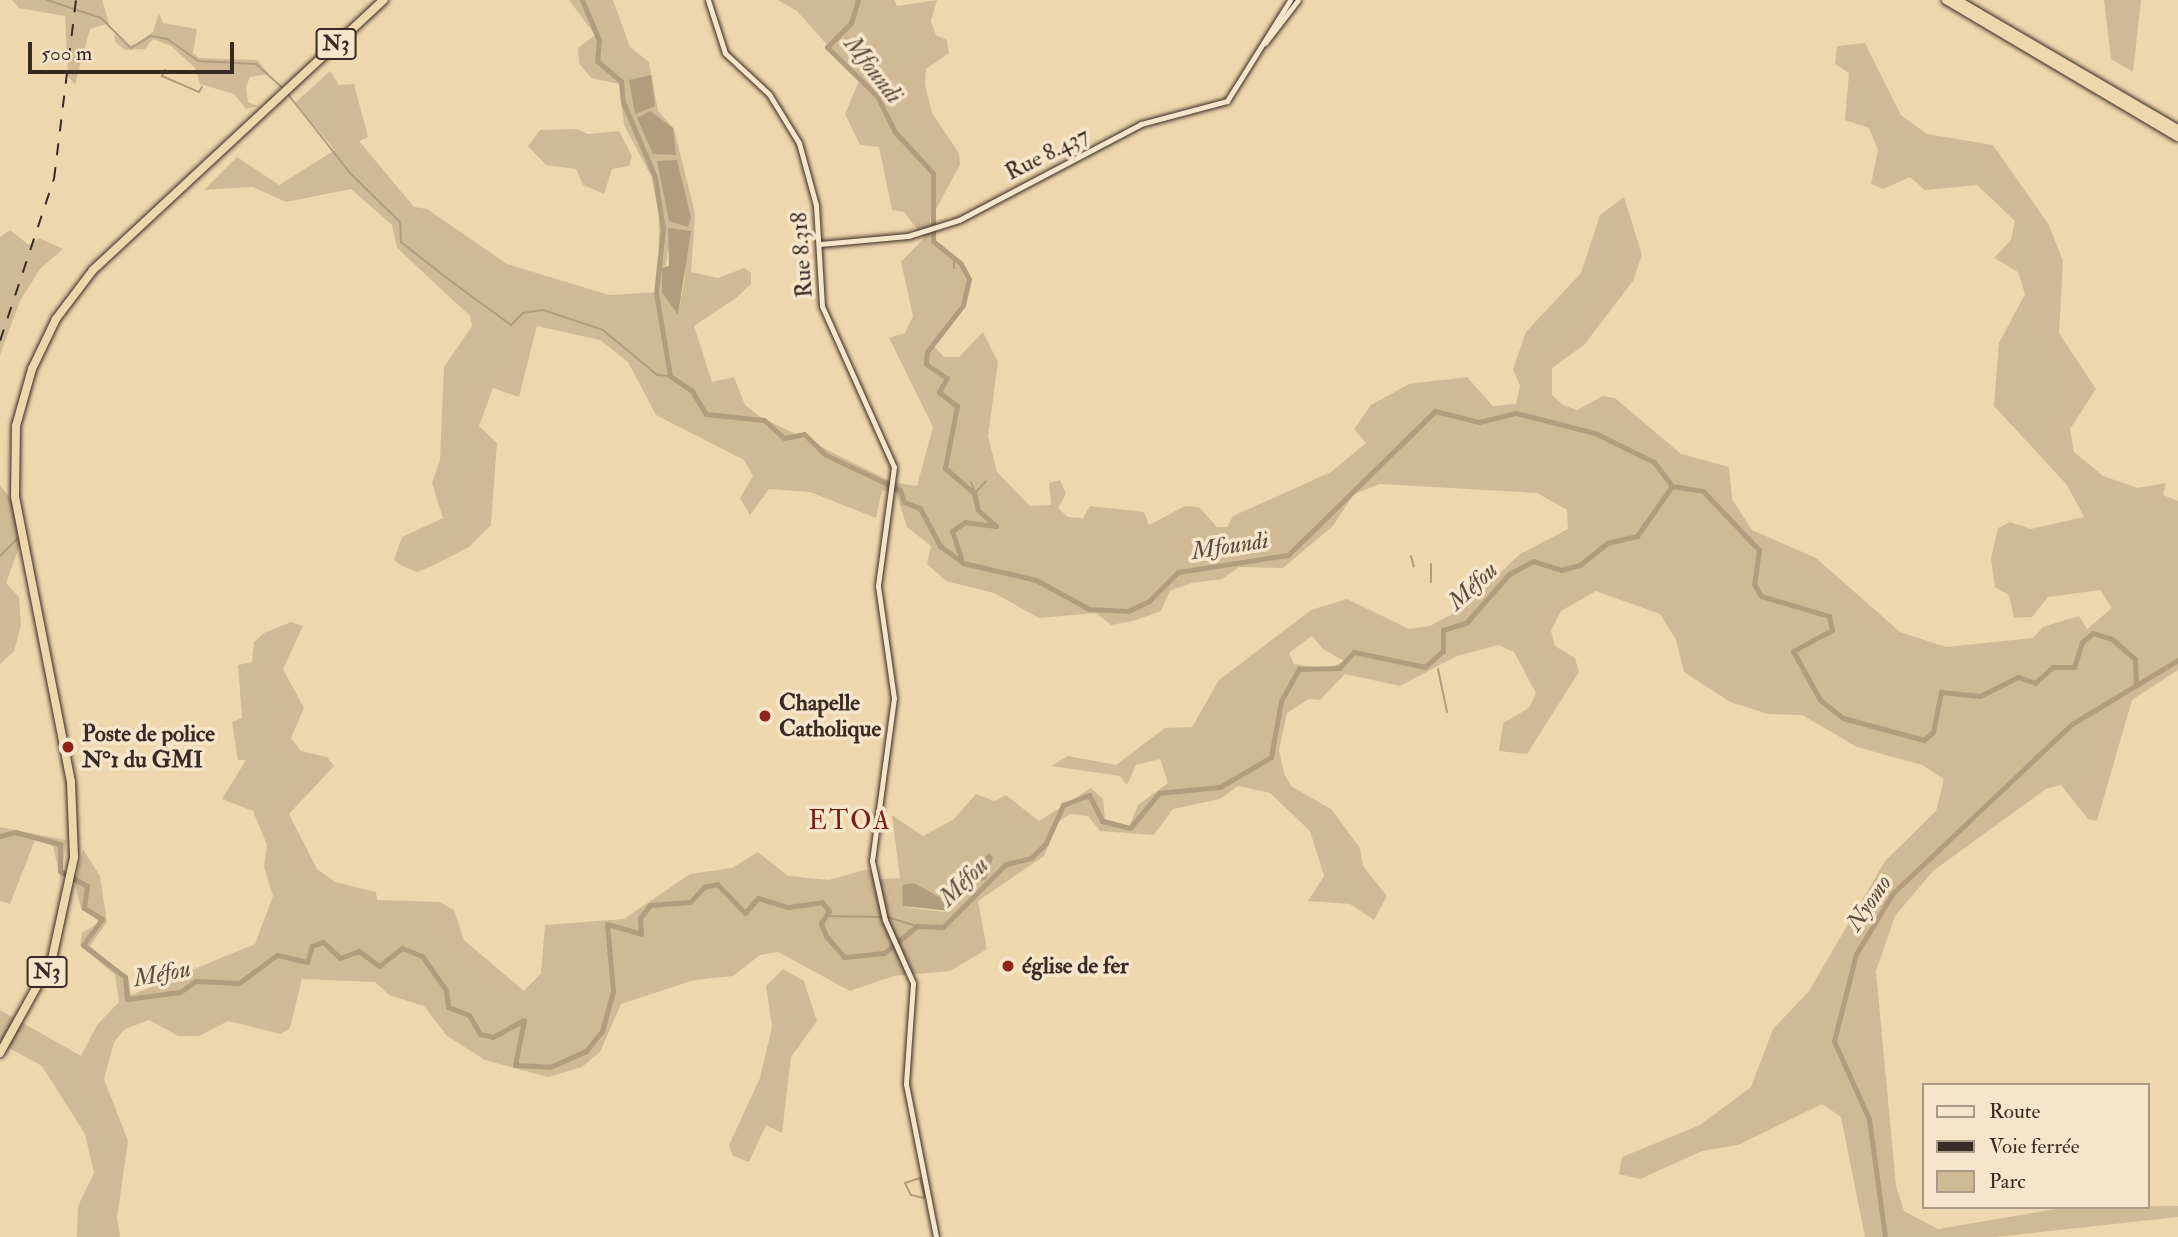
<!DOCTYPE html>
<meta charset="utf-8">
<style>
body{margin:0}
#map{position:relative;width:2178px;height:1237px;overflow:hidden;background:#efd7ad;font-family:"IM FELL Double Pica",serif}
div>[style]{position:absolute}
.green>*{inset:0;background:#d0ba96}
.water>*{inset:0;background:#b19c7e}
.stream>*{height:2px;margin:-1px;padding:0 1px;transform-origin:1px;border-radius:1px;background:#b19c7e}
.river>*{height:5px;margin:-2.5px;padding:0 2.5px;transform-origin:2.5px;border-radius:2.5px;background:#b19c7e}
.roads{filter:drop-shadow(0 0 2px #382a24) drop-shadow(0 0 2px #382a24)}
.secondary>*{height:5px;margin:-2.5px;padding:0 2.5px;transform-origin:2.5px;border-radius:2.5px;background:#f5e5ca}
.highway>*{height:8px;margin:-4px;padding:0 4px;transform-origin:4px;border-radius:4px;background:#efd7ad}
.rail>*{height:2px;margin-top:-1px;transform-origin:0;background:repeating-linear-gradient(90deg,#382a24 0 12px,transparent 0 24px)}
.dots>*{width:19px;height:19px;translate:-50% -50%;box-sizing:border-box;border:4px solid #f5e5ca;border-radius:50%}
span{translate:-50% -50%;white-space:nowrap;text-align:center;line-height:1.15;-webkit-text-stroke:7px #f5e5ca;paint-order:stroke}
.shield-label span{padding:2px 5px;background:#f5e5ca;border:2px solid;border-radius:5px;-webkit-text-stroke-width:0}
.shield-label{font-size:21px;color:#382a24;font-weight:700}
.street-label{font-size:23px;color:#382a24}
.poi-label{font-size:23px;color:#382a24;font-weight:700}
.left{translate:0 -50%;text-align:left}
.water-label{font-size:24px;color:#5c4c3f;font-style:italic}
.quarter-label{font-size:26px;color:#7a1f14;letter-spacing:2px}
.legend{position:absolute;left:1922px;top:1083px;width:228px;height:126px;box-sizing:border-box;background:#f5e5ca;border:2px solid #a99a88;margin:0;padding:9px 12px;list-style:none;font-size:21px;color:#382a24}
.legend li{display:flex;align-items:center;gap:14px;height:35px}
.legend b{width:35px;border:2px solid #a99a88}
.scale{position:absolute;left:28px;top:42px;width:206px;height:32px;box-sizing:border-box;border:4px solid #382a24;border-top:0;padding-left:9px;font-size:21px;line-height:24px;white-space:nowrap;color:#382a24;-webkit-text-stroke:5px #f5e5ca;paint-order:stroke}
</style>
<div id="map">
<div class="green">
<i style="clip-path:polygon(12px 0,102px 0,109px 23px,90px 29px,75px 85px,68px 76px,65px 16px,19px 8px)"></i>
<i style="clip-path:polygon(evenodd,569px 0,613px 0,630px 47px,649px 62px,658px 111px,674px 129px,695px 213px,691px 272px,718px 278px,744px 268px,751px 273px,751px 284px,736px 298px,694px 326px,712px 382px,734px 377px,745px 405px,759px 416px,892px 482px,917px 486px,933px 427px,889px 338px,905px 333px,913px 316px,901px 262px,924px 238px,904px 212px,892px 210px,879px 147px,860px 145px,845px 114px,859px 81px,797px 11px,778px 0,894px 0,897px 6px,937px 0,931px 21px,936px 35px,947px 40px,949px 53px,926px 69px,925px 84px,932px 113px,959px 153px,960px 165px,930px 220px,933px 241px,961px 264px,969px 291px,934px 346px,944px 357px,959px 357px,983px 332px,998px 362px,988px 436px,997px 472px,1030px 506px,1051px 505px,1049px 483px,1060px 480px,1066px 494px,1058px 508px,1068px 517px,1083px 518px,1090px 506px,1144px 512px,1149px 525px,1185px 506px,1199px 507px,1217px 527px,1227px 527px,1233px 516px,1331px 472px,1366px 443px,1354px 429px,1371px 405px,1409px 384px,1467px 377px,1493px 406px,1516px 404px,1520px 386px,1513px 369px,1526px 332px,1581px 273px,1600px 215px,1624px 197px,1642px 255px,1633px 281px,1584px 345px,1552px 368px,1552px 395px,1563px 405px,1577px 410px,1603px 396px,1615px 398px,1681px 454px,1729px 467px,1732px 499px,1752px 530px,1816px 558px,1900px 632px,1946px 647px,2033px 638px,2043px 627px,2079px 616px,2087px 629px,2112px 608px,2100px 590px,2048px 597px,2032px 617px,2014px 618px,2009px 595px,1995px 587px,1991px 559px,1998px 528px,2010px 522px,2031px 529px,2084px 517px,2067px 485px,1994px 406px,1999px 343px,2025px 294px,2018px 272px,1994px 258px,2011px 240px,2015px 221px,1977px 185px,1925px 190px,1910px 177px,1883px 189px,1871px 184px,1878px 150px,1869px 128px,1845px 120px,1849px 73px,1835px 64px,1837px 46px,1865px 43px,1901px 115px,1927px 134px,1993px 145px,2049px 225px,2063px 261px,2059px 333px,2096px 389px,2070px 429px,2074px 452px,2103px 476px,2138px 488px,2166px 483px,2163px 495px,2178px 501px,2178px 670px,2132px 700px,2097px 821px,2088px 819px,2061px 785px,2046px 789px,1933px 871px,1895px 916px,1876px 971px,1896px 1186px,1904px 1211px,1938px 1229px,2067px 1207px,2178px 1206px,2178px 1217px,1995px 1237px,1865px 1237px,1841px 1117px,1822px 1104px,1738px 1145px,1702px 1151px,1640px 1179px,1619px 1174px,1622px 1157px,1700px 1125px,1751px 1087px,1773px 1029px,1809px 991px,1885px 861px,1936px 811px,1944px 779px,1922px 765px,1857px 747px,1802px 715px,1768px 714px,1730px 702px,1684px 672px,1676px 640px,1660px 614px,1596px 591px,1561px 611px,1551px 631px,1555px 646px,1575px 658px,1579px 672px,1527px 754px,1499px 751px,1503px 723px,1529px 708px,1536px 693px,1514px 652px,1498px 645px,1457px 656px,1400px 686px,1345px 674px,1320px 700px,1309px 699px,1287px 713px,1279px 750px,1284px 773px,1291px 786px,1331px 809px,1360px 848px,1363px 866px,1387px 896px,1374px 920px,1350px 904px,1308px 901px,1324px 876px,1310px 831px,1270px 793px,1238px 786px,1220px 799px,1173px 809px,1154px 835px,1100px 831px,1088px 816px,1070px 814px,1058px 822px,1044px 856px,978px 901px,987px 949px,950px 971px,894px 976px,850px 991px,778px 952px,760px 955px,733px 976px,694px 980px,621px 1004px,600px 1052px,582px 1067px,548px 1077px,485px 1060px,447px 1036px,424px 1006px,389px 995px,375px 982px,302px 979px,290px 1028px,281px 1034px,228px 1021px,199px 1036px,178px 1036px,149px 1020px,125px 1029px,114px 1042px,104px 1079px,128px 1141px,117px 1218px,120px 1237px,77px 1237px,78px 1206px,94px 1173px,85px 1134px,42px 1066px,0 1043px,0 1010px,81px 1056px,97px 1025px,119px 1002px,115px 975px,80px 945px,82px 933px,100px 922px,81px 908px,75px 885px,83px 849px,100px 876px,107px 922px,90px 946px,128px 977px,131px 995px,255px 944px,273px 896px,264px 867px,267px 845px,253px 811px,222px 799px,246px 760px,238px 760px,232px 722px,242px 718px,238px 665px,252px 662px,254px 642px,264px 633px,291px 622px,303px 626px,283px 669px,304px 708px,291px 738px,301px 751px,327px 757px,334px 766px,289px 814px,317px 869px,335px 882px,376px 892px,377px 900px,440px 902px,454px 910px,464px 940px,524px 991px,541px 973px,545px 925px,624px 919px,690px 874px,732px 868px,758px 852px,788px 876px,829px 880px,868px 869px,881px 879px,900px 878px,892px 815px,923px 836px,954px 819px,976px 794px,994px 801px,1006px 795px,1039px 821px,1091px 788px,1103px 799px,1105px 819px,1129px 826px,1138px 805px,1168px 783px,1160px 759px,1136px 765px,1127px 785px,1120px 776px,1051px 766px,1068px 756px,1116px 765px,1165px 728px,1192px 727px,1219px 680px,1311px 610px,1347px 599px,1409px 629px,1430px 626px,1463px 608px,1520px 554px,1568px 529px,1567px 510px,1537px 493px,1380px 484px,1354px 494px,1333px 526px,1283px 568px,1239px 567px,1222px 579px,1192px 583px,1170px 591px,1161px 611px,1133px 621px,1111px 625px,1096px 613px,1039px 618px,994px 593px,946px 581px,927px 564px,931px 546px,907px 527px,896px 493px,882px 490px,876px 518px,810px 492px,769px 489px,750px 515px,740px 498px,753px 476px,744px 460px,656px 415px,628px 362px,600px 340px,537px 326px,519px 397px,493px 388px,479px 426px,497px 443px,491px 525px,469px 547px,434px 565px,417px 572px,402px 566px,394px 560px,402px 537px,443px 518px,432px 483px,440px 460px,444px 367px,472px 326px,470px 316px,397px 248px,392px 225px,351px 189px,286px 202px,253px 187px,204px 190px,237px 157px,279px 185px,335px 150px,295px 103px,330px 71px,339px 85px,354px 84px,368px 137px,359px 141px,414px 207px,427px 209px,507px 264px,609px 295px,658px 292px,659px 214px,651px 176px,624px 125px,619px 84px,591px 78px,579px 63px,578px 48px,595px 35px,569px 0,677px 160px,689px 211px,669px 221px,658px 162px,677px 160px,569px 0,668px 250px,685px 277px,678px 315px,662px 293px,668px 250px,569px 0,1312px 636px,1323px 649px,1344px 661px,1328px 669px,1294px 664px,1289px 653px,1312px 636px,569px 0,985px 856px,978px 882px,944px 912px,905px 907px,902px 885px,940px 898px,960px 889px,962px 877px,985px 856px)"></i>
<i style="clip-path:polygon(2104px 0,2141px 0,2133px 72px,2111px 59px)"></i>
<i style="clip-path:polygon(159px 13px,163px 23px,197px 29px,193px 53px,199px 58px,257px 60px,269px 74px,250px 77px,246px 87px,248px 102px,258px 106px,246px 109px,234px 94px,200px 84px,195px 68px,171px 46px,153px 39px,145px 49px,125px 50px,115px 42px,114px 34px,130px 46px,138px 42px,153px 32px)"></i>
<i style="clip-path:polygon(577px 129px,588px 134px,619px 131px,632px 156px,629px 166px,612px 169px,604px 194px,583px 185px,576px 169px,546px 165px,528px 146px,540px 130px)"></i>
<i style="clip-path:polygon(10px 230px,29px 245px,39px 238px,63px 249px,40px 269px,20px 301px,0 355px,0 237px)"></i>
<i style="clip-path:polygon(0 485px,11px 499px,20px 544px,6px 583px,19px 597px,21px 626px,14px 651px,0 664px)"></i>
<i style="clip-path:polygon(0 827px,66px 840px,61px 881px,53px 846px,35px 840px,10px 904px,0 901px)"></i>
<i style="clip-path:polygon(783px 969px,804px 981px,817px 1021px,791px 1057px,782px 1133px,766px 1125px,749px 1162px,733px 1156px,729px 1145px,760px 1078px,772px 1027px,766px 986px)"></i>
</div>
<div class="water">
<i style="clip-path:polygon(651px 75px,655px 106px,635px 114px,629px 80px)"></i>
<i style="clip-path:polygon(650px 111px,673px 128px,676px 155px,653px 154px,637px 118px)"></i>
<i style="clip-path:polygon(677px 160px,691px 217px,688px 227px,669px 221px,657px 161px)"></i>
<i style="clip-path:polygon(668px 228px,691px 231px,678px 315px,662px 293px,662px 268px,669px 266px)"></i>
<i style="clip-path:polygon(989px 853px,993px 858px,986px 879px,965px 888px,949px 911px,903px 906px,902px 885px,914px 883px,941px 898px,960px 889px,962px 877px)"></i>
</div>
<div class="stream">
<i style="left:47px;top:0;width:57px;rotate:18.4deg"></i>
<i style="left:101px;top:18px;width:42px;rotate:45deg"></i>
<i style="left:131px;top:48px;width:23px;rotate:-31deg"></i>
<i style="left:151px;top:36px;width:16px;rotate:11deg"></i>
<i style="left:167px;top:39px;width:38px;rotate:35deg"></i>
<i style="left:198px;top:61px;width:58px;rotate:3deg"></i>
<i style="left:256px;top:64px;width:38px;rotate:42deg"></i>
<i style="left:165px;top:70px;width:7px;rotate:117deg"></i>
<i style="left:162px;top:76px;width:40px;rotate:23.4deg"></i>
<i style="left:199px;top:92px;width:6px;rotate:-59deg"></i>
<i style="left:287px;top:93px;width:103px;rotate:51.7deg"></i>
<i style="left:351px;top:174px;width:69px;rotate:44.4deg"></i>
<i style="left:400px;top:222px;width:20px;rotate:87deg"></i>
<i style="left:401px;top:242px;width:60px;rotate:38.2deg"></i>
<i style="left:448px;top:279px;width:78px;rotate:36.1deg"></i>
<i style="left:511px;top:325px;width:17px;rotate:-45deg"></i>
<i style="left:523px;top:313px;width:20px;rotate:-9deg"></i>
<i style="left:543px;top:310px;width:63px;rotate:18.4deg"></i>
<i style="left:603px;top:330px;width:70px;rotate:39.8deg"></i>
<i style="left:657px;top:375px;width:13px;rotate:4deg"></i>
<i style="left:954px;top:268px;width:10px;rotate:-90deg"></i>
<i style="left:971px;top:482px;width:12px;rotate:70deg"></i>
<i style="left:975px;top:493px;width:16px;rotate:-47deg"></i>
<i style="left:0;top:556px;width:24px;rotate:-45deg"></i>
<i style="left:1411px;top:556px;width:11px;rotate:75deg"></i>
<i style="left:1431px;top:582px;width:18px;rotate:-90deg"></i>
<i style="left:1438px;top:669px;width:44px;rotate:78.2deg"></i>
<i style="left:825px;top:916px;width:56px;rotate:1deg"></i>
<i style="left:887px;top:917px;width:31px;rotate:17deg"></i>
<i style="left:920px;top:1178px;width:16px;rotate:76deg"></i>
<i style="left:924px;top:1194px;width:4px;rotate:90deg"></i>
<i style="left:924px;top:1198px;width:13px;rotate:-167deg"></i>
<i style="left:911px;top:1195px;width:13px;rotate:-117deg"></i>
<i style="left:905px;top:1183px;width:16px;rotate:-18deg"></i>
</div>
<div class="river">
<i style="left:582px;top:0;width:43px;rotate:67deg"></i>
<i style="left:599px;top:40px;width:21px;rotate:95deg"></i>
<i style="left:597px;top:61px;width:31px;rotate:40deg"></i>
<i style="left:621px;top:81px;width:21px;rotate:85deg"></i>
<i style="left:623px;top:102px;width:82px;rotate:66.9deg"></i>
<i style="left:655px;top:177px;width:53px;rotate:81.3deg"></i>
<i style="left:663px;top:229px;width:64px;rotate:96.2deg"></i>
<i style="left:656px;top:293px;width:84px;rotate:80.4deg"></i>
<i style="left:670px;top:376px;width:27px;rotate:34deg"></i>
<i style="left:692px;top:391px;width:27px;rotate:59deg"></i>
<i style="left:706px;top:414px;width:58px;rotate:5.9deg"></i>
<i style="left:764px;top:420px;width:27px;rotate:42deg"></i>
<i style="left:784px;top:438px;width:20px;rotate:-11deg"></i>
<i style="left:804px;top:434px;width:30px;rotate:44deg"></i>
<i style="left:826px;top:455px;width:82px;rotate:25.3deg"></i>
<i style="left:900px;top:490px;width:13px;rotate:72deg"></i>
<i style="left:904px;top:502px;width:17px;rotate:21deg"></i>
<i style="left:920px;top:508px;width:43px;rotate:62.2deg"></i>
<i style="left:940px;top:546px;width:29px;rotate:36deg"></i>
<i style="left:963px;top:563px;width:75px;rotate:13.1deg"></i>
<i style="left:1036px;top:580px;width:60px;rotate:28.7deg"></i>
<i style="left:1089px;top:609px;width:39px;rotate:3deg"></i>
<i style="left:1128px;top:611px;width:23px;rotate:-25deg"></i>
<i style="left:1149px;top:601px;width:41px;rotate:-45deg"></i>
<i style="left:1178px;top:572px;width:111px;rotate:-8.8deg"></i>
<i style="left:1288px;top:555px;width:206px;rotate:-44.4deg"></i>
<i style="left:1435px;top:411px;width:45px;rotate:14deg"></i>
<i style="left:1479px;top:422px;width:38px;rotate:-14deg"></i>
<i style="left:1516px;top:413px;width:81px;rotate:14.2deg"></i>
<i style="left:1595px;top:433px;width:66px;rotate:26.2deg"></i>
<i style="left:1654px;top:462px;width:30px;rotate:53deg"></i>
<i style="left:858px;top:0;width:24px;rotate:107deg"></i>
<i style="left:851px;top:23px;width:34px;rotate:135deg"></i>
<i style="left:827px;top:47px;width:70px;rotate:44.4deg"></i>
<i style="left:877px;top:96px;width:40px;rotate:63.4deg"></i>
<i style="left:895px;top:132px;width:56px;rotate:47.2deg"></i>
<i style="left:933px;top:173px;width:68px;rotate:90deg"></i>
<i style="left:933px;top:241px;width:36px;rotate:39deg"></i>
<i style="left:961px;top:264px;width:17px;rotate:62deg"></i>
<i style="left:969px;top:279px;width:27px;rotate:103deg"></i>
<i style="left:963px;top:305px;width:59px;rotate:127.5deg"></i>
<i style="left:927px;top:352px;width:12px;rotate:95deg"></i>
<i style="left:926px;top:364px;width:25px;rotate:34deg"></i>
<i style="left:947px;top:378px;width:16px;rotate:120deg"></i>
<i style="left:939px;top:392px;width:23px;rotate:38deg"></i>
<i style="left:957px;top:406px;width:63px;rotate:101deg"></i>
<i style="left:945px;top:468px;width:38px;rotate:41deg"></i>
<i style="left:974px;top:493px;width:17px;rotate:77deg"></i>
<i style="left:978px;top:510px;width:24px;rotate:42deg"></i>
<i style="left:996px;top:526px;width:31px;rotate:-173deg"></i>
<i style="left:965px;top:522px;width:16px;rotate:145deg"></i>
<i style="left:952px;top:531px;width:28px;rotate:71deg"></i>
<i style="left:0;top:836px;width:16px;rotate:-15deg"></i>
<i style="left:15px;top:832px;width:47px;rotate:14.9deg"></i>
<i style="left:60px;top:844px;width:27px;rotate:90deg"></i>
<i style="left:60px;top:871px;width:31px;rotate:29deg"></i>
<i style="left:87px;top:886px;width:22px;rotate:98deg"></i>
<i style="left:84px;top:908px;width:21px;rotate:31deg"></i>
<i style="left:102px;top:919px;width:32px;rotate:126deg"></i>
<i style="left:83px;top:945px;width:53px;rotate:37.3deg"></i>
<i style="left:125px;top:977px;width:22px;rotate:85deg"></i>
<i style="left:127px;top:999px;width:53px;rotate:-7.5deg"></i>
<i style="left:180px;top:992px;width:19px;rotate:-35deg"></i>
<i style="left:196px;top:981px;width:43px;rotate:2.7deg"></i>
<i style="left:239px;top:983px;width:47px;rotate:-36.4deg"></i>
<i style="left:277px;top:955px;width:31px;rotate:13deg"></i>
<i style="left:307px;top:962px;width:17px;rotate:-73deg"></i>
<i style="left:312px;top:946px;width:12px;rotate:-20deg"></i>
<i style="left:323px;top:942px;width:23px;rotate:43deg"></i>
<i style="left:340px;top:958px;width:20px;rotate:-20deg"></i>
<i style="left:359px;top:951px;width:25px;rotate:37deg"></i>
<i style="left:379px;top:966px;width:29px;rotate:-38deg"></i>
<i style="left:402px;top:948px;width:22px;rotate:22deg"></i>
<i style="left:422px;top:956px;width:42px;rotate:54.8deg"></i>
<i style="left:446px;top:990px;width:17px;rotate:83deg"></i>
<i style="left:448px;top:1007px;width:22px;rotate:21deg"></i>
<i style="left:469px;top:1015px;width:22px;rotate:60deg"></i>
<i style="left:480px;top:1034px;width:13px;rotate:13deg"></i>
<i style="left:493px;top:1037px;width:35px;rotate:-29deg"></i>
<i style="left:524px;top:1020px;width:46px;rotate:101.3deg"></i>
<i style="left:515px;top:1065px;width:35px;rotate:3deg"></i>
<i style="left:550px;top:1067px;width:39px;rotate:-24deg"></i>
<i style="left:586px;top:1051px;width:26px;rotate:-51deg"></i>
<i style="left:602px;top:1031px;width:41px;rotate:-74.6deg"></i>
<i style="left:613px;top:991px;width:67px;rotate:-95.1deg"></i>
<i style="left:607px;top:924px;width:35px;rotate:16deg"></i>
<i style="left:641px;top:934px;width:16px;rotate:-94deg"></i>
<i style="left:640px;top:918px;width:16px;rotate:-52deg"></i>
<i style="left:650px;top:905px;width:40px;rotate:-4.3deg"></i>
<i style="left:690px;top:902px;width:21px;rotate:-47deg"></i>
<i style="left:704px;top:887px;width:13px;rotate:-13deg"></i>
<i style="left:717px;top:884px;width:40px;rotate:46deg"></i>
<i style="left:745px;top:913px;width:20px;rotate:-49deg"></i>
<i style="left:758px;top:898px;width:31px;rotate:17deg"></i>
<i style="left:788px;top:907px;width:34px;rotate:-8deg"></i>
<i style="left:822px;top:902px;width:11px;rotate:52deg"></i>
<i style="left:829px;top:911px;width:14px;rotate:124deg"></i>
<i style="left:821px;top:923px;width:14px;rotate:69deg"></i>
<i style="left:826px;top:936px;width:28px;rotate:49deg"></i>
<i style="left:844px;top:957px;width:40px;rotate:-5.7deg"></i>
<i style="left:884px;top:953px;width:43px;rotate:-39.3deg"></i>
<i style="left:917px;top:926px;width:26px;rotate:2deg"></i>
<i style="left:943px;top:927px;width:89px;rotate:-45deg"></i>
<i style="left:1006px;top:864px;width:26px;rotate:-13deg"></i>
<i style="left:1031px;top:858px;width:21px;rotate:-45deg"></i>
<i style="left:1046px;top:843px;width:42px;rotate:-65.9deg"></i>
<i style="left:1063px;top:805px;width:28px;rotate:-21deg"></i>
<i style="left:1089px;top:795px;width:29px;rotate:63deg"></i>
<i style="left:1102px;top:821px;width:29px;rotate:14deg"></i>
<i style="left:1130px;top:828px;width:45px;rotate:-50.4deg"></i>
<i style="left:1159px;top:793px;width:61px;rotate:-5.6deg"></i>
<i style="left:1220px;top:787px;width:59px;rotate:-30.5deg"></i>
<i style="left:1271px;top:757px;width:57px;rotate:-79.9deg"></i>
<i style="left:1281px;top:701px;width:37px;rotate:-61deg"></i>
<i style="left:1299px;top:669px;width:40px;rotate:-1.4deg"></i>
<i style="left:1339px;top:668px;width:22px;rotate:-47deg"></i>
<i style="left:1354px;top:652px;width:73px;rotate:11.9deg"></i>
<i style="left:1425px;top:667px;width:24px;rotate:-42deg"></i>
<i style="left:1443px;top:651px;width:21px;rotate:-90deg"></i>
<i style="left:1443px;top:630px;width:25px;rotate:-18deg"></i>
<i style="left:1467px;top:622px;width:64px;rotate:-48.8deg"></i>
<i style="left:1509px;top:574px;width:27px;rotate:-28deg"></i>
<i style="left:1533px;top:561px;width:29px;rotate:18deg"></i>
<i style="left:1561px;top:570px;width:20px;rotate:-15deg"></i>
<i style="left:1580px;top:565px;width:35px;rotate:-39deg"></i>
<i style="left:1607px;top:543px;width:31px;rotate:-13deg"></i>
<i style="left:1637px;top:536px;width:61px;rotate:-55deg"></i>
<i style="left:1672px;top:486px;width:31px;rotate:9deg"></i>
<i style="left:1703px;top:491px;width:81px;rotate:46.5deg"></i>
<i style="left:1759px;top:550px;width:34px;rotate:98deg"></i>
<i style="left:1754px;top:584px;width:14px;rotate:60deg"></i>
<i style="left:1761px;top:596px;width:71px;rotate:16.4deg"></i>
<i style="left:1829px;top:616px;width:14px;rotate:78deg"></i>
<i style="left:1832px;top:630px;width:44px;rotate:151.7deg"></i>
<i style="left:1793px;top:651px;width:56px;rotate:61.1deg"></i>
<i style="left:1820px;top:700px;width:29px;rotate:38deg"></i>
<i style="left:1843px;top:718px;width:84px;rotate:15.2deg"></i>
<i style="left:1924px;top:740px;width:12px;rotate:-42deg"></i>
<i style="left:1933px;top:732px;width:41px;rotate:-78.7deg"></i>
<i style="left:1941px;top:692px;width:39px;rotate:6deg"></i>
<i style="left:1980px;top:696px;width:42px;rotate:-26.6deg"></i>
<i style="left:2018px;top:677px;width:18px;rotate:19deg"></i>
<i style="left:2035px;top:683px;width:24px;rotate:-42deg"></i>
<i style="left:2053px;top:667px;width:21px"></i>
<i style="left:2074px;top:667px;width:26px;rotate:-72deg"></i>
<i style="left:2082px;top:642px;width:14px;rotate:-39deg"></i>
<i style="left:2093px;top:633px;width:20px;rotate:18deg"></i>
<i style="left:2112px;top:639px;width:30px;rotate:41deg"></i>
<i style="left:2135px;top:659px;width:26px;rotate:88deg"></i>
<i style="left:1885px;top:1237px;width:119px;rotate:-97.7deg"></i>
<i style="left:1869px;top:1119px;width:85px;rotate:-114.2deg"></i>
<i style="left:1834px;top:1041px;width:90px;rotate:-75.8deg"></i>
<i style="left:1856px;top:954px;width:71px;rotate:-58.8deg"></i>
<i style="left:1893px;top:893px;width:246px;rotate:-43.4deg"></i>
<i style="left:2072px;top:724px;width:124px;rotate:-31.1deg"></i>
</div>
<div class="roads">
<div class="secondary">
<i style="left:708px;top:0;width:56px;rotate:72.2deg"></i>
<i style="left:725px;top:53px;width:60px;rotate:43deg"></i>
<i style="left:769px;top:94px;width:57px;rotate:58.5deg"></i>
<i style="left:799px;top:143px;width:64px;rotate:74.7deg"></i>
<i style="left:816px;top:205px;width:101px;rotate:86.6deg"></i>
<i style="left:822px;top:306px;width:176px;rotate:65.9deg"></i>
<i style="left:894px;top:467px;width:120px;rotate:97.7deg"></i>
<i style="left:878px;top:586px;width:113px;rotate:81.9deg"></i>
<i style="left:894px;top:698px;width:164px;rotate:97.7deg"></i>
<i style="left:872px;top:861px;width:60px;rotate:77.6deg"></i>
<i style="left:885px;top:920px;width:69px;rotate:66deg"></i>
<i style="left:913px;top:983px;width:101px;rotate:94deg"></i>
<i style="left:906px;top:1084px;width:156px;rotate:78.9deg"></i>
<i style="left:1265px;top:43px;width:54px;rotate:-52.5deg"></i>
<i style="left:820px;top:244px;width:88px;rotate:-5.2deg"></i>
<i style="left:908px;top:236px;width:53px;rotate:-17.4deg"></i>
<i style="left:959px;top:220px;width:206px;rotate:-27.8deg"></i>
<i style="left:1141px;top:124px;width:89px;rotate:-15deg"></i>
<i style="left:1227px;top:101px;width:119px;rotate:-58deg"></i>
</div>
<div class="highway">
<i style="left:1946px;top:0;width:269px;rotate:30.6deg"></i>
<i style="left:1957px;top:0;width:256px;rotate:30.3deg"></i>
<i style="left:0;top:1053px;width:107px;rotate:-61deg"></i>
<i style="left:52px;top:959px;width:104px;rotate:-77.8deg"></i>
<i style="left:74px;top:857px;width:75px;rotate:-92.3deg"></i>
<i style="left:71px;top:782px;width:290px;rotate:-101.1deg"></i>
<i style="left:15px;top:497px;width:71px;rotate:-89.2deg"></i>
<i style="left:16px;top:426px;width:59px;rotate:-74.3deg"></i>
<i style="left:32px;top:369px;width:55px;rotate:-64.4deg"></i>
<i style="left:56px;top:319px;width:61px;rotate:-52.9deg"></i>
<i style="left:93px;top:270px;width:397px;rotate:-42.9deg"></i>
</div>
</div>
<div class="rail">
<i style="left:0;top:341px;width:171px;rotate:-71.6deg"></i>
<i style="left:54px;top:179px;width:180px;rotate:-83deg"></i>
</div>
<div class="dots">
<i style="left:765px;top:716px;background:#8f2418"></i>
<i style="left:68px;top:747px;background:#8f2418"></i>
<i style="left:1008px;top:966px;background:#8f2418"></i>
</div>
<div class="shield-label">
<span style="left:336px;top:44px">N3</span>
<span style="left:47px;top:972px">N3</span>
</div>
<div class="street-label">
<span style="left:1047px;top:154px;rotate:-27deg">Rue 8.437</span>
<span style="left:802px;top:255px;rotate:-94deg">Rue 8.318</span>
</div>
<div class="poi-label">
<span class="left" style="left:779px;top:716px">Chapelle<br>Catholique</span>
<span class="left" style="left:82px;top:747px">Poste de police<br>N°1 du GMI</span>
<span class="left" style="left:1022px;top:966px">église de fer</span>
</div>
<div class="water-label">
<span style="left:873px;top:70px;rotate:52deg">Mfoundi</span>
<span style="left:1230px;top:546px;rotate:-9deg">Mfoundi</span>
<span style="left:1473px;top:586px;rotate:-43deg">Méfou</span>
<span style="left:964px;top:882px;rotate:-45deg">Méfou</span>
<span style="left:1869px;top:903px;rotate:-56deg">Nyomo</span>
<span style="left:162px;top:974px;rotate:-11deg">Méfou</span>
</div>
<div class="quarter-label">
<span style="left:850px;top:822px">ETOA</span>
</div>
<ul class="legend">
<li><b style="height:9px;background:#f5e5ca"></b>Route</li>
<li><b style="height:9px;background:#382a24"></b>Voie ferrée</li>
<li><b style="height:19px;background:#d0ba96"></b>Parc</li>
</ul>
<div class="scale">500 m</div>
</div>
